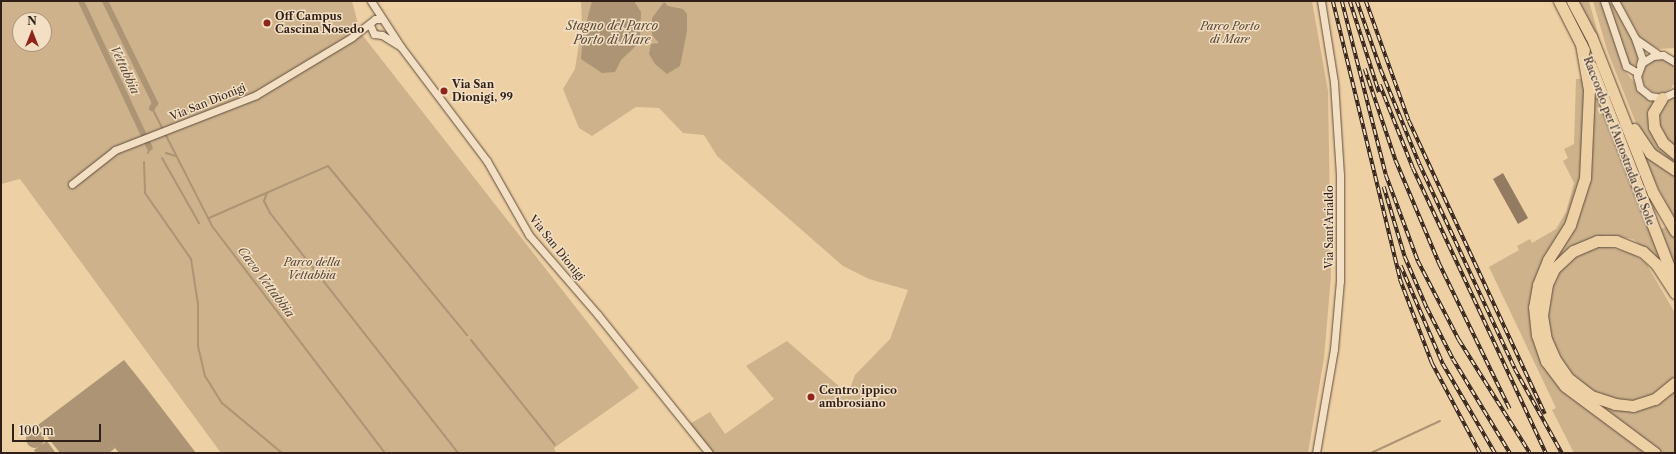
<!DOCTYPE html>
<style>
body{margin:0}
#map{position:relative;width:1676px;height:454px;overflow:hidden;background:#edd0a4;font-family:"Libre Caslon Text",serif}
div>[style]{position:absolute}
.green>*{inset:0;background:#cdb28c}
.round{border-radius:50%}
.water>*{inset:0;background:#ac9474}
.stream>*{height:2px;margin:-1px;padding:0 1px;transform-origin:1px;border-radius:1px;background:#ac9474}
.canal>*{height:6px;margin:-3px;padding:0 3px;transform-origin:3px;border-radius:3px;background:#ac9474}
.building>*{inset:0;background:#927b61}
.roads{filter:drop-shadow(0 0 1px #5e4b3b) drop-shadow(0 0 1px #5e4b3b)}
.minor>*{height:7px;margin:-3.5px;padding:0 3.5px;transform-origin:3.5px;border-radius:3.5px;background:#f3e0c4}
.highway>*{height:11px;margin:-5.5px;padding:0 5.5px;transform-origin:5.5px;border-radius:5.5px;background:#edd0a4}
.rail>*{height:3.5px;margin-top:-1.75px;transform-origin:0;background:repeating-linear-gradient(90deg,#f3e0c4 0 6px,#2f1f18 0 12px);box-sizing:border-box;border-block:1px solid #2f1f18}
.dots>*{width:11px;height:11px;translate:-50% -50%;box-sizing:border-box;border:2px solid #f3e0c4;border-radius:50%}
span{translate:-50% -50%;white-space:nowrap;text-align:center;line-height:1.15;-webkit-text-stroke:3px #f3e0c4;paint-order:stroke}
.poi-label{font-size:11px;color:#2f1f18;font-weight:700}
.left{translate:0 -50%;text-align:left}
.park-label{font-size:11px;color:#564435;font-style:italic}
.street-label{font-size:11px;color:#2f1f18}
.water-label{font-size:12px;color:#5b4838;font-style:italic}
.frame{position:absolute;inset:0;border:2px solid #2f1f18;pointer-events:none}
.north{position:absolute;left:12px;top:12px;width:40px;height:40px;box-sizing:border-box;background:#f3e0c4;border:1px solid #a5937f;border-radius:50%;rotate:0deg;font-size:11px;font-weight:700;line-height:16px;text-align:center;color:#2f1f18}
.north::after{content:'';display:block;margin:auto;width:14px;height:18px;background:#8f2418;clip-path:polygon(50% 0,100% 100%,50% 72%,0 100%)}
.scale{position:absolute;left:12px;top:424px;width:89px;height:18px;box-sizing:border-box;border:2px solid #2f1f18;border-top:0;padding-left:5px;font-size:12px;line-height:14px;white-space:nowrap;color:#2f1f18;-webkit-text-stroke:3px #f3e0c4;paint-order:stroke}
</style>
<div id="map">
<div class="green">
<i style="clip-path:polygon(evenodd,1px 1px,352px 1px,360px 32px,639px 388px,554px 448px,556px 453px,221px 453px,20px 179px,1px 184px,1px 1px,20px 20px,44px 20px,44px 44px,20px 44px,20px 20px)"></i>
<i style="clip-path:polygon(581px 1px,1312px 1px,1328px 91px,1331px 276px,1324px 358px,1308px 453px,711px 453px,688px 425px,710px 412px,725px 434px,774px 399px,746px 366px,787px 341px,848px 394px,855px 375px,890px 339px,908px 290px,869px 279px,843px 266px,717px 156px,704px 135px,683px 133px,659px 108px,636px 107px,592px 136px,579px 128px,563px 89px,575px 69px,582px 25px)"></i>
<i style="clip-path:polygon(1579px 1px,1589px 1px,1600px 41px,1582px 7px)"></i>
<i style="clip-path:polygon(1593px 1px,1600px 1px,1604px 9px,1623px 69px,1647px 97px,1654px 101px,1649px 115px,1675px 156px,1675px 165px,1656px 153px,1639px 131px,1607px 50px)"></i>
<i style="clip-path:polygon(1608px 1px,1615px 7px,1633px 41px,1639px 58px,1635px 66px,1629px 65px)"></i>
<i style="clip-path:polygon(1620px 1px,1675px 1px,1675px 48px,1658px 49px,1640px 38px)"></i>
<i class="round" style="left:1642px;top:59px;width:34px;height:34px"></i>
<i style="clip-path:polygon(1576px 79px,1583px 79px,1592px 147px,1594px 87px,1662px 264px,1633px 239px,1606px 235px,1606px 246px,1633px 254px,1646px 263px,1675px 313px,1675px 453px,1574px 453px,1552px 410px,1556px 408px,1489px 267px,1519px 250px,1517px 246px,1530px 239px,1532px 243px,1556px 229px,1566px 212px,1574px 183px,1563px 161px,1568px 158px,1564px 149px,1574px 144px)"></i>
<i style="clip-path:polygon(1675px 97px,1674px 127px,1675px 149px,1663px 137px,1655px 117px,1662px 103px)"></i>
<i style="clip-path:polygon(1638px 143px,1675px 173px,1675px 220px,1653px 178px)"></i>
<i style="clip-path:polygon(1666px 227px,1675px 238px,1675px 266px,1661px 229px)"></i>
</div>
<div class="water">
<i style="clip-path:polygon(592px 1px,634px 1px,641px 12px,640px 42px,621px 60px,615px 72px,602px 73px,581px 59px,583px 36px)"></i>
<i style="clip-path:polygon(664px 2px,668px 6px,683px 9px,687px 14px,687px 31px,680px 66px,667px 74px,655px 64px,649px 54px,651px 44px,659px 43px,652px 35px,652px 18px)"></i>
<i style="clip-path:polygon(124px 360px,144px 385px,196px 453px,119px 453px,81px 404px,115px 448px,109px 453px,60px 453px,38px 425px)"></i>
<i class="round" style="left:26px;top:430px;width:18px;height:18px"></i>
<i style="clip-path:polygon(47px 441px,55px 452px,36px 453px,34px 450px)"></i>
</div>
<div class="stream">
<i style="left:152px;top:108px;width:132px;rotate:63deg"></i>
<i style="left:212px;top:226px;width:285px;rotate:52.7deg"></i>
<i style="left:148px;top:153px;width:5px;rotate:-68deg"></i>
<i style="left:166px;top:153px;width:10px;rotate:17deg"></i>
<i style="left:162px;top:158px;width:75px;rotate:60.4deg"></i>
<i style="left:144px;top:162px;width:31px;rotate:88deg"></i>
<i style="left:145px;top:193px;width:80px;rotate:55.1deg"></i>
<i style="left:191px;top:259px;width:46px;rotate:81.2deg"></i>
<i style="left:198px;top:304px;width:42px;rotate:90deg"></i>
<i style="left:198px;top:346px;width:31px;rotate:77deg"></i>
<i style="left:205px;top:376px;width:32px;rotate:58deg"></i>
<i style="left:222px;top:403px;width:78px;rotate:39.8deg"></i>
<i style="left:267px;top:193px;width:9px;rotate:111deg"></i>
<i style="left:264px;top:201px;width:13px;rotate:63deg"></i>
<i style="left:270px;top:213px;width:305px;rotate:51.9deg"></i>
<i style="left:209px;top:218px;width:130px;rotate:-23.6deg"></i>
<i style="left:328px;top:166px;width:219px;rotate:50.6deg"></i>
<i style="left:471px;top:340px;width:134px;rotate:51.3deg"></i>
<i style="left:1371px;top:453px;width:76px;rotate:-24.9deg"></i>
</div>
<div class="canal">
<i style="left:81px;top:1px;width:162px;rotate:64.9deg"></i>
<i style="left:105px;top:1px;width:114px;rotate:63.9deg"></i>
<i style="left:155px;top:103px;width:6px;rotate:121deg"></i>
</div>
<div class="building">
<i style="clip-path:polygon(1503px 173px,1528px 218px,1518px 224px,1493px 179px)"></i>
</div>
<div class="roads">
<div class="minor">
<i style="left:371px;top:1px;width:55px;rotate:56.9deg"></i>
<i style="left:401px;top:47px;width:143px;rotate:53deg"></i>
<i style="left:487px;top:161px;width:85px;rotate:60.4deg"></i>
<i style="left:529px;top:235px;width:106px;rotate:49.2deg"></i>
<i style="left:598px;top:315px;width:177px;rotate:51.2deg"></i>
<i style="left:1604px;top:1px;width:69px;rotate:71.3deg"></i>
<i style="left:1626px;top:66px;width:14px;rotate:30deg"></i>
<i style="left:1615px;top:1px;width:42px;rotate:61.6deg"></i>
<i style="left:1635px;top:38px;width:21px;rotate:71deg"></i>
<i style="left:1642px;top:58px;width:7px;rotate:106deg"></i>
<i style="left:370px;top:25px;width:10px;rotate:66deg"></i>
<i style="left:374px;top:34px;width:8px;rotate:7deg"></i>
<i style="left:382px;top:35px;width:19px;rotate:32deg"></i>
<i style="left:1636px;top:39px;width:28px;rotate:35deg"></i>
<i style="left:1675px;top:62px;width:14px;rotate:-150deg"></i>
<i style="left:1663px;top:55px;width:10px;rotate:174deg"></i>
<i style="left:1653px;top:56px;width:13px;rotate:148deg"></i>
<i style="left:1642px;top:63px;width:14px;rotate:111deg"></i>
<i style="left:1637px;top:76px;width:12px;rotate:76deg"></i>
<i style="left:1640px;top:88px;width:13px;rotate:39deg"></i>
<i style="left:1650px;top:96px;width:12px;rotate:9deg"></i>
<i style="left:1662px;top:98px;width:14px;rotate:-25deg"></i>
<i style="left:72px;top:184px;width:55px;rotate:-38.3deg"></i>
<i style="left:115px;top:150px;width:151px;rotate:-21.3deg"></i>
<i style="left:256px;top:95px;width:112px;rotate:-31.1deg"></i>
<i style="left:352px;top:37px;width:29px;rotate:-38deg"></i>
<i style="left:375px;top:19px;width:5px"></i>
<i style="left:1316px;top:453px;width:106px;rotate:-80.2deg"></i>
<i style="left:1334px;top:349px;width:68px;rotate:-85deg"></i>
<i style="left:1340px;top:281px;width:106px;rotate:-90deg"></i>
<i style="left:1340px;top:175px;width:93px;rotate:-93.7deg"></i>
<i style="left:1334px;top:82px;width:82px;rotate:-99.1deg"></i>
</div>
<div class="highway">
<i style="left:1559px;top:1px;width:55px;rotate:63deg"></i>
<i style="left:1572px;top:1px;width:40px;rotate:62deg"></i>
<i style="left:1591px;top:36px;width:169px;rotate:68.5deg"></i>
<i style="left:1653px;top:193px;width:44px;rotate:59.9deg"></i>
<i style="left:1581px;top:44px;width:47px;rotate:80.1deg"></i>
<i style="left:1589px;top:90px;width:88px;rotate:92.6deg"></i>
<i style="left:1585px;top:178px;width:49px;rotate:107.7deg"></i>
<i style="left:1570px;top:225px;width:41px;rotate:122.2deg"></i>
<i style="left:1548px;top:260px;width:27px;rotate:112deg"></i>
<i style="left:1538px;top:285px;width:22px;rotate:100deg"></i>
<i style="left:1534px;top:307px;width:28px;rotate:84deg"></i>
<i style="left:1537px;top:335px;width:28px;rotate:71deg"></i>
<i style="left:1546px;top:361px;width:31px;rotate:53deg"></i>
<i style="left:1565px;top:386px;width:112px;rotate:36.7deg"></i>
<i style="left:1591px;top:66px;width:233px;rotate:68.8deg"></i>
<i style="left:1662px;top:98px;width:17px;rotate:121deg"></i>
<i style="left:1653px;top:113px;width:14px;rotate:86deg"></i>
<i style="left:1654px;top:127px;width:18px;rotate:61deg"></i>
<i style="left:1663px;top:143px;width:16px;rotate:40deg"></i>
<i style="left:1634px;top:129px;width:29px;rotate:56deg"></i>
<i style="left:1650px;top:153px;width:30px;rotate:34deg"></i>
<i style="left:1675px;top:293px;width:35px;rotate:-123deg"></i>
<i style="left:1656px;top:264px;width:18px;rotate:-137deg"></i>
<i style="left:1643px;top:252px;width:29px;rotate:-158deg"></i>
<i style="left:1616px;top:241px;width:19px;rotate:180deg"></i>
<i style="left:1597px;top:241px;width:26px;rotate:157deg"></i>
<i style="left:1573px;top:251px;width:26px;rotate:137deg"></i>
<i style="left:1554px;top:269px;width:17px;rotate:115deg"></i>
<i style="left:1547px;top:284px;width:31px;rotate:99deg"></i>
<i style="left:1542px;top:315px;width:24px;rotate:81deg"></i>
<i style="left:1546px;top:339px;width:24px;rotate:66deg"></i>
<i style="left:1556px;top:361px;width:21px;rotate:55deg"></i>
<i style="left:1568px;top:378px;width:29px;rotate:38deg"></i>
<i style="left:1591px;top:396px;width:25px;rotate:18deg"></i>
<i style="left:1615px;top:404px;width:18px;rotate:6deg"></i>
<i style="left:1633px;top:406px;width:23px;rotate:-18deg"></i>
<i style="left:1655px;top:399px;width:26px;rotate:-39deg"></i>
</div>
</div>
<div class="rail">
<i style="left:1333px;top:1px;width:286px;rotate:76.4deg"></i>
<i style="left:1400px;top:279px;width:90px;rotate:69.1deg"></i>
<i style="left:1432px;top:363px;width:102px;rotate:61.9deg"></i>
<i style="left:1342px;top:1px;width:179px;rotate:75.8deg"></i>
<i style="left:1386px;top:175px;width:92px;rotate:69.6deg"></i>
<i style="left:1418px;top:261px;width:89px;rotate:62.6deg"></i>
<i style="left:1459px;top:340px;width:133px;rotate:57.9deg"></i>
<i style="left:1350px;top:1px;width:96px;rotate:72.3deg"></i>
<i style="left:1357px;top:1px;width:73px;rotate:70.8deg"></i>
<i style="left:1381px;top:70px;width:103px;rotate:67.7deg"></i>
<i style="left:1420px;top:165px;width:225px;rotate:65deg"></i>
<i style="left:1515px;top:369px;width:96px;rotate:60.8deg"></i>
<i style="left:1366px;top:1px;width:127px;rotate:70.3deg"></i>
<i style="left:1409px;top:121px;width:323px;rotate:65.1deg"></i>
<i style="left:1365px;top:69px;width:97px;rotate:71.4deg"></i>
<i style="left:1396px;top:161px;width:111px;rotate:67.1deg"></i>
<i style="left:1439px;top:263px;width:162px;rotate:64.1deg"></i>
<i style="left:1380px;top:85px;width:89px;rotate:68.3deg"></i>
<i style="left:1413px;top:168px;width:315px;rotate:65deg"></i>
<i style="left:1384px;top:187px;width:73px;rotate:73.3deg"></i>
<i style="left:1405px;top:257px;width:56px;rotate:66.7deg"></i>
<i style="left:1427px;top:308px;width:57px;rotate:63deg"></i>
<i style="left:1453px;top:359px;width:110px;rotate:58.8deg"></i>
<i style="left:1401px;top:266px;width:107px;rotate:66.8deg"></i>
<i style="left:1443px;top:364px;width:103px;rotate:59.7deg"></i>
</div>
<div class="dots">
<i style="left:267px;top:23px;background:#8f2418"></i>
<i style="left:444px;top:91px;background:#8f2418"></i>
<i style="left:811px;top:397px;background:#8f2418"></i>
</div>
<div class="poi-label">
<span class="left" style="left:275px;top:23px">Off Campus<br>Cascina Nosedo</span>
<span class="left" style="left:452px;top:91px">Via San<br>Dionigi, 99</span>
<span class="left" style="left:819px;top:397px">Centro ippico<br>ambrosiano</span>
</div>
<div class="park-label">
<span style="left:1230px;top:33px">Parco Porto<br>di Mare</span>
<span style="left:312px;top:269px">Parco della<br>Vettabbia</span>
</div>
<div class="street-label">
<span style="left:208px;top:102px;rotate:-22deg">Via San Dionigi</span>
<span style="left:1619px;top:141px;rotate:69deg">Raccordo per l'Autostrada del Sole</span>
<span style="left:1329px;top:227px;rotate:-90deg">Via Sant'Arialdo</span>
<span style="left:557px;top:248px;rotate:51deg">Via San Dionigi</span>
</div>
<div class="water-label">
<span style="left:612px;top:33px">Stagno del Parco<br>Porto di Mare</span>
<span style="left:125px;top:70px;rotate:65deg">Vettabbia</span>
<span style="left:266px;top:282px;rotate:53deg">Cavo Vettabbia</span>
</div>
<div class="frame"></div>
<div class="north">N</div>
<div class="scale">100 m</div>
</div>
